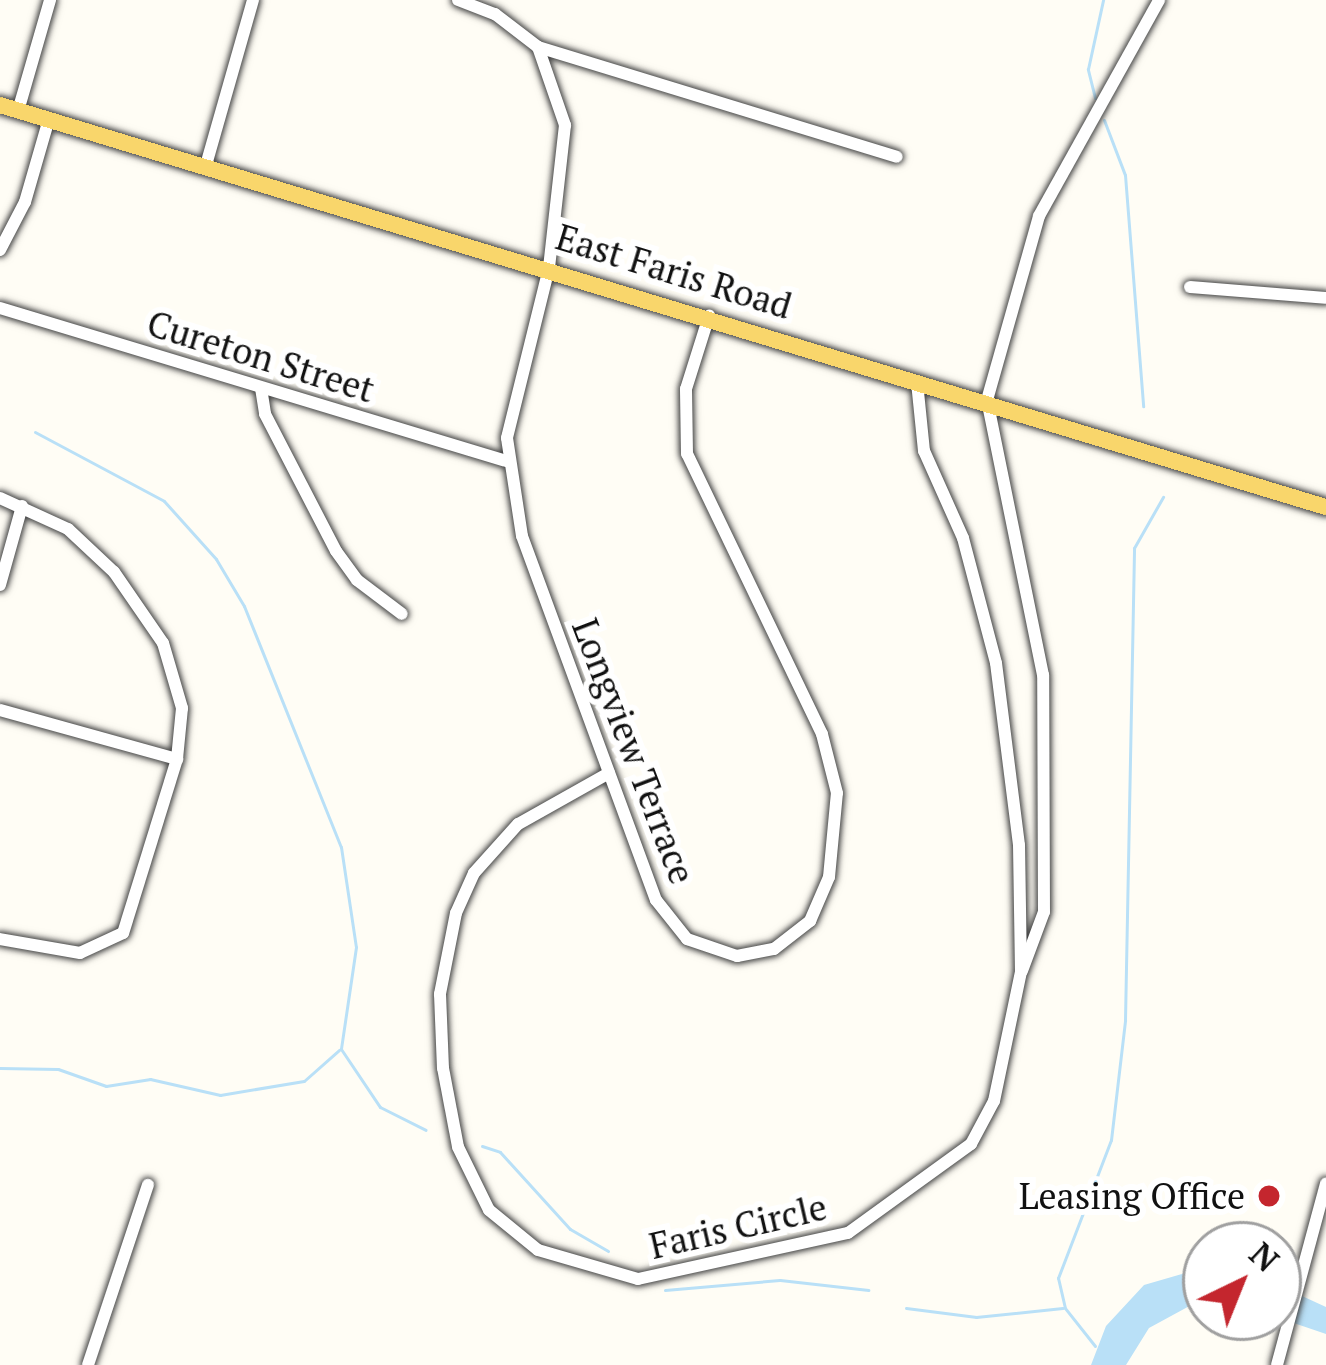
<!DOCTYPE html>
<style>
body{margin:0}
#map{position:relative;width:1326px;height:1365px;overflow:hidden;background:#fffdf5;font-family:"PT Serif",serif}
div>[style]{position:absolute}
.water>*{inset:0;background:#b9e0f7}
.stream>*{height:3px;margin:-1.5px;padding:0 1.5px;transform-origin:1.5px;border-radius:1.5px;background:#b9e0f7}
.roads{filter:drop-shadow(0 0 3px #444) drop-shadow(0 0 3px #444)}
.minor>*{height:12px;margin:-6px;padding:0 6px;transform-origin:6px;border-radius:6px;background:#fff}
.major>*{height:16px;margin:-8px;padding:0 8px;transform-origin:8px;border-radius:8px;background:#f9d66b}
.dots>*{width:33px;height:33px;translate:-50% -50%;box-sizing:border-box;border:6px solid #fff;border-radius:50%}
span{translate:-50% -50%;white-space:nowrap;text-align:center;line-height:1.15;-webkit-text-stroke:12px #fff;paint-order:stroke}
.street-label{font-size:36px;color:#111}
.poi-label{font-size:36px;color:#111}
.right{translate:-100% -50%;text-align:right}
.north{position:absolute;left:1182px;top:1221px;width:120px;height:120px;box-sizing:border-box;background:#fff;border:3px solid #a0a0a0;border-radius:50%;rotate:43deg;font-size:33px;font-weight:700;line-height:48px;text-align:center;color:#111}
.north::after{content:'';display:block;margin:auto;width:42px;height:54px;background:#c4262e;clip-path:polygon(50% 0,100% 100%,50% 72%,0 100%)}
</style>
<div id="map">
<div class="water">
<i style="clip-path:polygon(1206px 1267px,1206px 1297px,1149px 1328px,1126px 1365px,1091px 1365px,1106px 1326px,1144px 1285px)"></i>
<i style="clip-path:polygon(1278px 1285px,1326px 1307px,1326px 1334px,1276px 1317px)"></i>
</div>
<div class="stream">
<i style="left:1095px;top:98px;width:30px;rotate:-104deg"></i>
<i style="left:1088px;top:69px;width:71px;rotate:-77.7deg"></i>
<i style="left:1104px;top:120px;width:59px;rotate:69.1deg"></i>
<i style="left:1125px;top:175px;width:232px;rotate:85.5deg"></i>
<i style="left:35px;top:432px;width:146px;rotate:28.1deg"></i>
<i style="left:164px;top:501px;width:78px;rotate:48.1deg"></i>
<i style="left:216px;top:559px;width:55px;rotate:59.2deg"></i>
<i style="left:244px;top:606px;width:260px;rotate:68.1deg"></i>
<i style="left:341px;top:847px;width:101px;rotate:81.5deg"></i>
<i style="left:356px;top:947px;width:103px;rotate:98.4deg"></i>
<i style="left:341px;top:1049px;width:70px;rotate:56.1deg"></i>
<i style="left:380px;top:1107px;width:51px;rotate:26.6deg"></i>
<i style="left:0;top:1068px;width:58px;rotate:1deg"></i>
<i style="left:58px;top:1069px;width:51px;rotate:19.5deg"></i>
<i style="left:106px;top:1086px;width:45px;rotate:-9deg"></i>
<i style="left:150px;top:1079px;width:72px;rotate:12.9deg"></i>
<i style="left:220px;top:1095px;width:85px;rotate:-9.5deg"></i>
<i style="left:304px;top:1081px;width:47px;rotate:-41.5deg"></i>
<i style="left:482px;top:1146px;width:19px;rotate:18deg"></i>
<i style="left:500px;top:1152px;width:104px;rotate:47.7deg"></i>
<i style="left:570px;top:1229px;width:44px;rotate:30.1deg"></i>
<i style="left:665px;top:1290px;width:115px;rotate:-5deg"></i>
<i style="left:780px;top:1280px;width:89px;rotate:6.5deg"></i>
<i style="left:906px;top:1308px;width:71px;rotate:7.3deg"></i>
<i style="left:976px;top:1317px;width:87px;rotate:-5.9deg"></i>
<i style="left:1095px;top:1346px;width:48px;rotate:-128.3deg"></i>
<i style="left:1065px;top:1308px;width:31px;rotate:-103deg"></i>
<i style="left:1058px;top:1278px;width:148px;rotate:-69deg"></i>
<i style="left:1111px;top:1140px;width:121px;rotate:-83.3deg"></i>
<i style="left:1125px;top:1020px;width:472px;rotate:-88.9deg"></i>
<i style="left:1134px;top:548px;width:59px;rotate:-60.4deg"></i>
</div>
<div class="roads">
<div class="minor">
<i style="left:458px;top:0;width:40px;rotate:21deg"></i>
<i style="left:495px;top:14px;width:54px;rotate:37.5deg"></i>
<i style="left:538px;top:47px;width:83px;rotate:70.9deg"></i>
<i style="left:565px;top:125px;width:144px;rotate:96.4deg"></i>
<i style="left:549px;top:268px;width:175px;rotate:103.9deg"></i>
<i style="left:507px;top:438px;width:99px;rotate:81.3deg"></i>
<i style="left:522px;top:536px;width:388px;rotate:69.8deg"></i>
<i style="left:656px;top:900px;width:50px;rotate:51.5deg"></i>
<i style="left:687px;top:939px;width:53px;rotate:18.8deg"></i>
<i style="left:737px;top:956px;width:38px;rotate:-11deg"></i>
<i style="left:774px;top:949px;width:46px;rotate:-37.9deg"></i>
<i style="left:810px;top:921px;width:48px;rotate:-66.6deg"></i>
<i style="left:829px;top:877px;width:84px;rotate:-84.6deg"></i>
<i style="left:837px;top:793px;width:61px;rotate:-104.3deg"></i>
<i style="left:822px;top:734px;width:311px;rotate:-115.7deg"></i>
<i style="left:687px;top:454px;width:65px;rotate:-90.9deg"></i>
<i style="left:686px;top:389px;width:77px;rotate:-72.5deg"></i>
<i style="left:538px;top:47px;width:375px;rotate:17deg"></i>
<i style="left:18px;top:111px;width:116px;rotate:-73.9deg"></i>
<i style="left:206px;top:165px;width:172px;rotate:-74.1deg"></i>
<i style="left:0;top:250px;width:54px;rotate:-62.5deg"></i>
<i style="left:25px;top:202px;width:86px;rotate:-73.9deg"></i>
<i style="left:1190px;top:287px;width:136px;rotate:4.6deg"></i>
<i style="left:0;top:308px;width:529px;rotate:16.82deg"></i>
<i style="left:261px;top:388px;width:26px;rotate:81deg"></i>
<i style="left:265px;top:414px;width:154px;rotate:62.6deg"></i>
<i style="left:336px;top:551px;width:36px;rotate:54deg"></i>
<i style="left:357px;top:580px;width:56px;rotate:37.1deg"></i>
<i style="left:0;top:498px;width:75px;rotate:24.5deg"></i>
<i style="left:68px;top:529px;width:63px;rotate:43.1deg"></i>
<i style="left:114px;top:572px;width:86px;rotate:55.4deg"></i>
<i style="left:163px;top:643px;width:68px;rotate:73.7deg"></i>
<i style="left:182px;top:708px;width:51px;rotate:95.6deg"></i>
<i style="left:177px;top:759px;width:182px;rotate:107.2deg"></i>
<i style="left:123px;top:933px;width:47px;rotate:155.1deg"></i>
<i style="left:80px;top:953px;width:81px;rotate:-170.1deg"></i>
<i style="left:0;top:585px;width:82px;rotate:-74.4deg"></i>
<i style="left:0;top:710px;width:184px;rotate:15.5deg"></i>
<i style="left:609px;top:773px;width:104px;rotate:150.7deg"></i>
<i style="left:518px;top:824px;width:66px;rotate:131.9deg"></i>
<i style="left:474px;top:873px;width:44px;rotate:114.2deg"></i>
<i style="left:456px;top:913px;width:83px;rotate:101.2deg"></i>
<i style="left:440px;top:994px;width:74px;rotate:87.7deg"></i>
<i style="left:443px;top:1068px;width:80px;rotate:79.2deg"></i>
<i style="left:458px;top:1147px;width:70px;rotate:63.8deg"></i>
<i style="left:489px;top:1210px;width:63px;rotate:39.2deg"></i>
<i style="left:538px;top:1250px;width:104px;rotate:16.2deg"></i>
<i style="left:638px;top:1279px;width:215px;rotate:-12.4deg"></i>
<i style="left:848px;top:1233px;width:152px;rotate:-35.9deg"></i>
<i style="left:971px;top:1144px;width:49px;rotate:-61.9deg"></i>
<i style="left:994px;top:1101px;width:132px;rotate:-78.2deg"></i>
<i style="left:1021px;top:972px;width:127px;rotate:-90.9deg"></i>
<i style="left:1019px;top:845px;width:183px;rotate:-97.2deg"></i>
<i style="left:996px;top:663px;width:129px;rotate:-104.8deg"></i>
<i style="left:963px;top:538px;width:95px;rotate:-114.1deg"></i>
<i style="left:924px;top:451px;width:69px;rotate:-95.8deg"></i>
<i style="left:1022px;top:971px;width:63px;rotate:-69.6deg"></i>
<i style="left:1044px;top:912px;width:237px;rotate:-90.2deg"></i>
<i style="left:1043px;top:675px;width:281px;rotate:-101.5deg"></i>
<i style="left:987px;top:400px;width:191px;rotate:-74.2deg"></i>
<i style="left:1039px;top:216px;width:247px;rotate:-60.9deg"></i>
<i style="left:88px;top:1365px;width:190px;rotate:-71.6deg"></i>
<i style="left:1277px;top:1365px;width:188px;rotate:-74.9deg"></i>
</div>
<div class="major">
<i style="left:0;top:105px;width:1386px;rotate:16.87deg"></i>
</div>
</div>
<div class="dots">
<i style="left:1269px;top:1196px;background:#c4262e"></i>
</div>
<div class="street-label">
<span style="left:674px;top:271px;rotate:17deg">East Faris Road</span>
<span style="left:261px;top:356px;rotate:17deg">Cureton Street</span>
<span style="left:634px;top:751px;rotate:69deg">Longview Terrace</span>
<span style="left:738px;top:1226px;rotate:-13deg">Faris Circle</span>
</div>
<div class="poi-label">
<span class="right" style="left:1245px;top:1196px">Leasing Office</span>
</div>
<div class="north">N</div>
</div>
